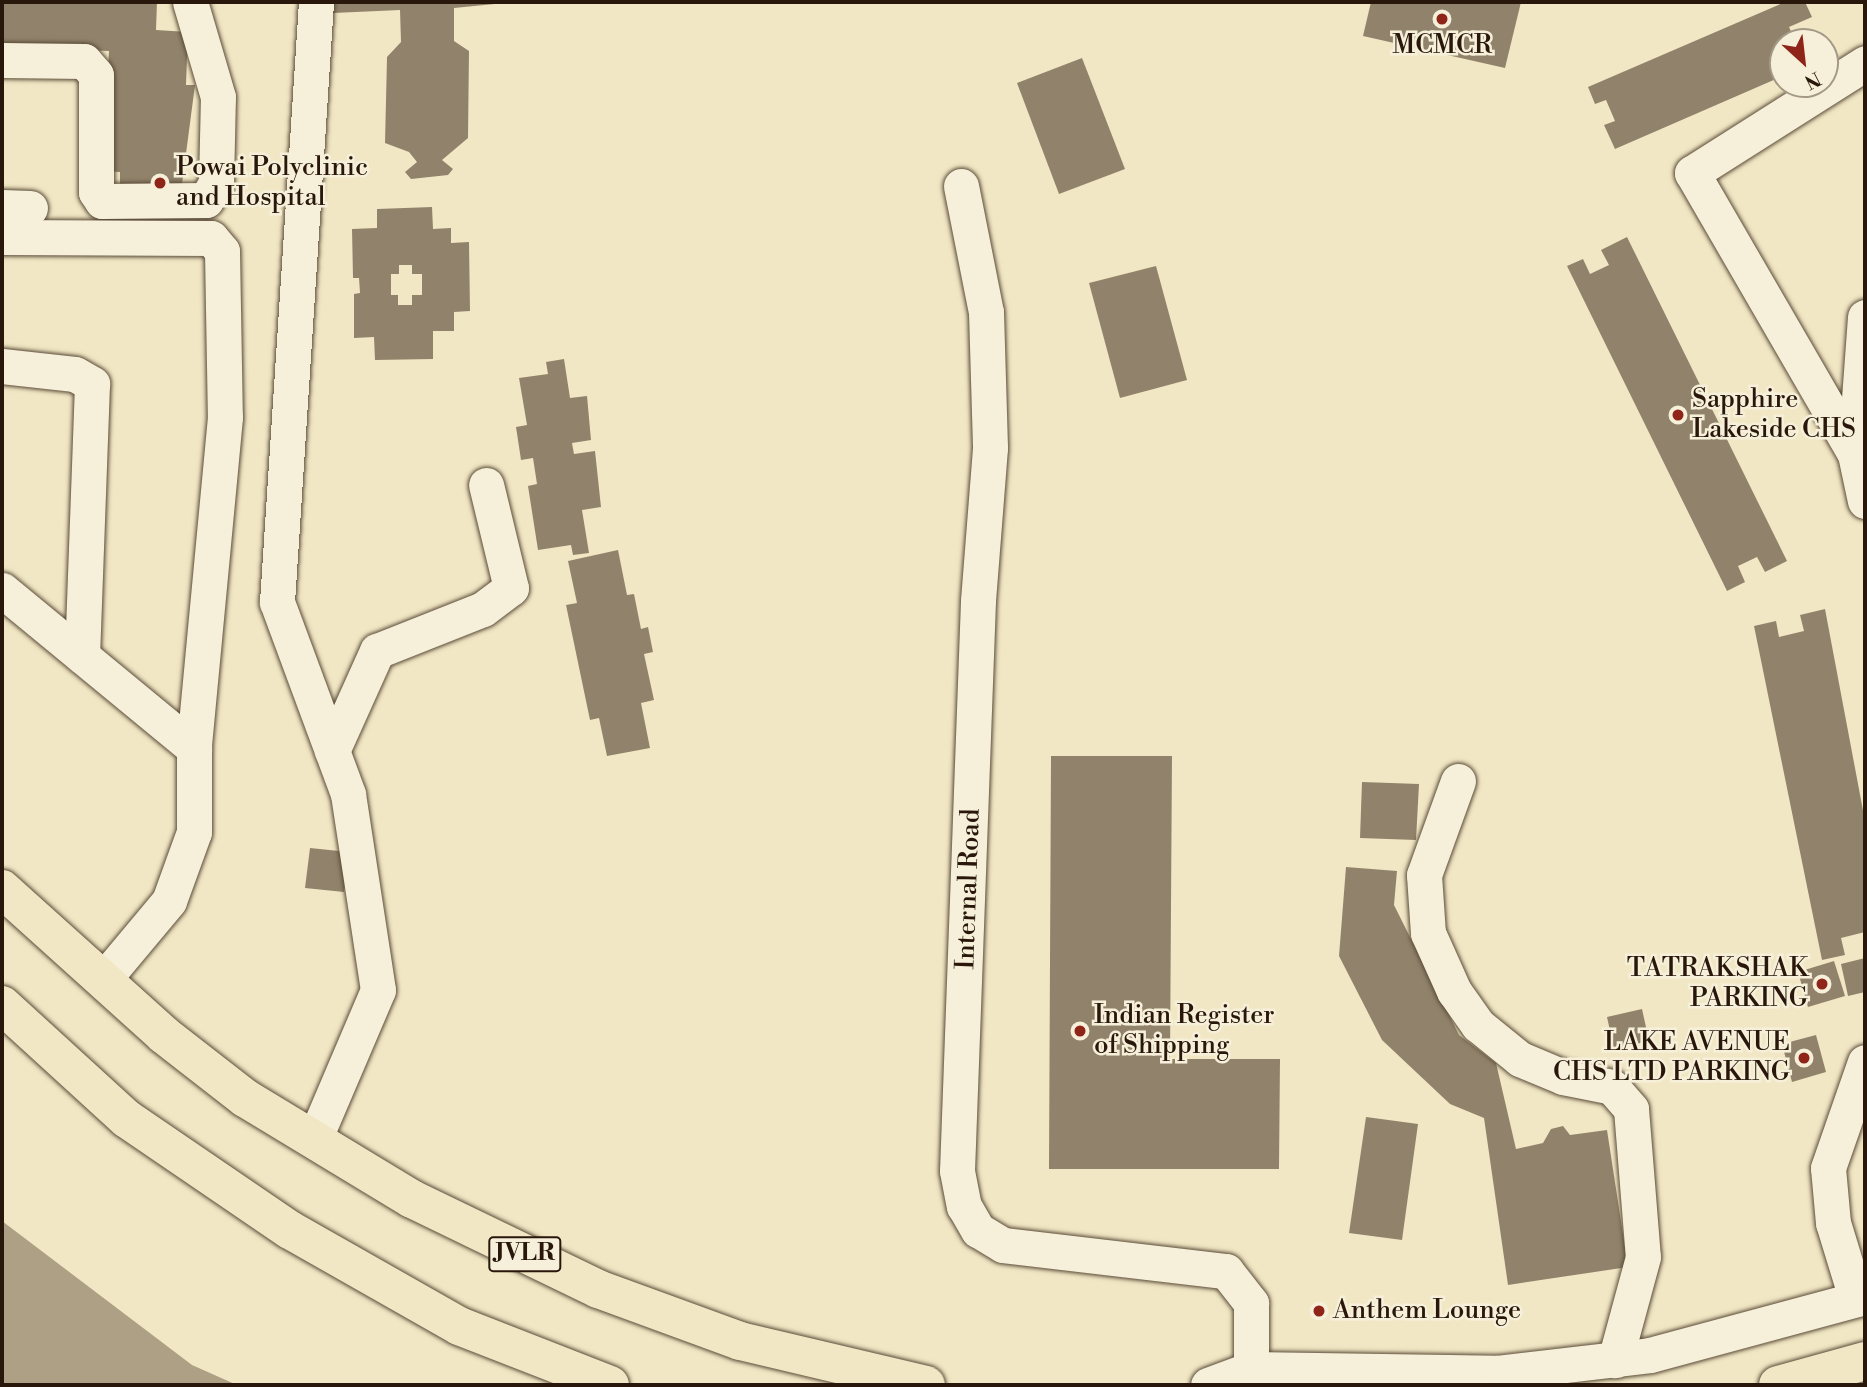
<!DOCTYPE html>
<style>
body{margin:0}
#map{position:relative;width:1867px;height:1387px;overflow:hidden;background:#f1e7c4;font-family:"Libre Bodoni",serif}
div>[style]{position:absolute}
.water>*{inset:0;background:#ada085}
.building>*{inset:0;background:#91836b}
.roads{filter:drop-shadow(0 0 2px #5a4b38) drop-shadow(0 0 2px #5a4b38)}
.minor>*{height:35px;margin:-17.5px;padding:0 17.5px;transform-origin:17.5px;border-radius:17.5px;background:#f6efd9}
.major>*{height:38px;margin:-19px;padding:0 19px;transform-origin:19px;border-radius:19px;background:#f1e7c4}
.dots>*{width:19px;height:19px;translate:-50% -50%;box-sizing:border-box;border:4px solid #f6efd9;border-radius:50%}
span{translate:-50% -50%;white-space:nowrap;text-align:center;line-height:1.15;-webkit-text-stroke:5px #f6efd9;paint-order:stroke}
.shield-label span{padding:2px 5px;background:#f6efd9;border:2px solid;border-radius:5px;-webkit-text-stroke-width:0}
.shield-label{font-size:24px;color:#28170a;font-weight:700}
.poi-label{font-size:26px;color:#28170a}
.left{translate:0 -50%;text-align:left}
.right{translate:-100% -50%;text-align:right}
.street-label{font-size:26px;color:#28170a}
.frame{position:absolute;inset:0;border:4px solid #28170a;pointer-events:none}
.north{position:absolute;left:1769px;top:28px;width:70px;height:70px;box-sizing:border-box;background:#f6efd9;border:2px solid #a49986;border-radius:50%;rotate:153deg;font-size:19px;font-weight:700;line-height:28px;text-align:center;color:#28170a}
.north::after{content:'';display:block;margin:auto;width:24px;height:32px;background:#8f2418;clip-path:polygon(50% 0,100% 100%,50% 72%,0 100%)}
</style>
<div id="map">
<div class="water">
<i style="clip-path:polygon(2px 1221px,192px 1365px,237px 1385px,2px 1385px)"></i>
</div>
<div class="building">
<i style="clip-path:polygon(2px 2px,157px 2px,156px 30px,188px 32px,186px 85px,195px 85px,182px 184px,120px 189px,120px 172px,103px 171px,109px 51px,2px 47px)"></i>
<i style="clip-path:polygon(332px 2px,516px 2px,454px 8px,454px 41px,469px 51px,468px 138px,442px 160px,453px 169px,448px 175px,411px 179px,405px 172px,417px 162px,409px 152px,385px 143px,387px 57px,401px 42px,400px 10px,333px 13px)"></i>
<i style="clip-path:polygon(1371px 2px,1521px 2px,1505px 68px,1363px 36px)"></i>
<i style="clip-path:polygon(1785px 2px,1805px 2px,1812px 17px,1789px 27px,1796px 42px,1783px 42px,1783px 76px,1615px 149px,1604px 125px,1615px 121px,1606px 100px,1595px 104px,1588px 87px)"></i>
<i style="clip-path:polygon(1082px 58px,1125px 169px,1059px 194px,1017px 83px)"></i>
<i style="clip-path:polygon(evenodd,432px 207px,433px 229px,451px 228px,451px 243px,469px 242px,470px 311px,454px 312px,454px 331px,433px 331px,433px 359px,375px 360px,374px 337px,354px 338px,354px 294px,360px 293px,359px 278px,353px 278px,352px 229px,377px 228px,377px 209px,432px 207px,399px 265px,412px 265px,412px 274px,422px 274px,422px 295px,412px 295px,412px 305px,398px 305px,398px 295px,391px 295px,391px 274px,399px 274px,399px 265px)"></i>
<i style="clip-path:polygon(1627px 237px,1787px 561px,1765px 572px,1757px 557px,1738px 566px,1745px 582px,1727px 591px,1567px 266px,1583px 259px,1590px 274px,1609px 265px,1601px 250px)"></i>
<i style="clip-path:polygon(1156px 266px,1187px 380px,1120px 398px,1089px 283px)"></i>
<i style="clip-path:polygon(564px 359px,570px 398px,587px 396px,591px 440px,572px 443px,574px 454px,595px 451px,601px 507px,582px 510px,589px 553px,573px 555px,571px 545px,538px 550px,528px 486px,537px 484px,533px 458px,521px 460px,516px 427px,527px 425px,519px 378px,548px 374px,546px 362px)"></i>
<i style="clip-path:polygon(618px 550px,627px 595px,634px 594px,641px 629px,648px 627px,653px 652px,644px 654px,654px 700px,641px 703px,650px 748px,607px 756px,599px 718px,590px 720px,566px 605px,577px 603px,568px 561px)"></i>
<i style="clip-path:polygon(1825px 609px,1865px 821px,1865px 932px,1841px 938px,1845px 955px,1822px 960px,1754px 626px,1776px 621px,1779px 637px,1804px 631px,1800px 615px)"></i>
<i style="clip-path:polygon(1051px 756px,1172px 756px,1170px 1059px,1280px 1059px,1279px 1169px,1049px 1169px)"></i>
<i style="clip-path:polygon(1362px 782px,1419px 784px,1416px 840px,1360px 838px)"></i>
<i style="clip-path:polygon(310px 848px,349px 852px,344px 892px,305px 888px)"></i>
<i style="clip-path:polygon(1346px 867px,1397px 871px,1394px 905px,1459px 1035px,1496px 1063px,1516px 1149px,1543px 1143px,1551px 1129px,1563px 1126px,1570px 1135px,1607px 1130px,1628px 1267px,1508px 1285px,1484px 1118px,1450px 1104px,1382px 1040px,1339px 956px)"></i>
<i style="clip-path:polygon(1865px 958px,1865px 992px,1848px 996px,1841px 964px)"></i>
<i style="clip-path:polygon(1834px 961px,1845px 996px,1808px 1007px,1798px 972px)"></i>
<i style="clip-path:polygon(1642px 1009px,1649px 1041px,1614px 1049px,1607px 1017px)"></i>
<i style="clip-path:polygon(1816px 1035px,1826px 1072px,1792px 1082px,1782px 1044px)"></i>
<i style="clip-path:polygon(1366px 1117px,1418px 1124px,1402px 1240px,1349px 1233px)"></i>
</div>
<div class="roads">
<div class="minor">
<i style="left:2px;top:60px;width:82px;rotate:0.7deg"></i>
<i style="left:84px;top:61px;width:18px;rotate:49deg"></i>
<i style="left:96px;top:75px;width:117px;rotate:90deg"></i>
<i style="left:96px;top:192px;width:11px;rotate:56deg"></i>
<i style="left:102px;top:201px;width:104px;rotate:-0.6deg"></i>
<i style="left:206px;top:200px;width:20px;rotate:-60deg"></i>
<i style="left:216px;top:183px;width:86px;rotate:-88.7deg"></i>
<i style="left:218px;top:97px;width:99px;rotate:-106.4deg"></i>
<i style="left:961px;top:186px;width:128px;rotate:78.8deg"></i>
<i style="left:986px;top:312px;width:136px;rotate:88.3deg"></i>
<i style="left:990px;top:448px;width:153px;rotate:94.5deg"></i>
<i style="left:978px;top:601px;width:570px;rotate:92.11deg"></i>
<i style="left:957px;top:1171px;width:36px;rotate:79deg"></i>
<i style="left:964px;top:1206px;width:28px;rotate:60deg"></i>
<i style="left:978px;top:1230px;width:29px;rotate:31deg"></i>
<i style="left:1003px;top:1245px;width:225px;rotate:6.7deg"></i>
<i style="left:1226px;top:1271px;width:41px;rotate:52deg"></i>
<i style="left:1251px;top:1303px;width:66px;rotate:90deg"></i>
<i style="left:2px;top:207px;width:28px;rotate:2deg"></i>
<i style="left:2px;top:237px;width:209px;rotate:0.3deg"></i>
<i style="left:211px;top:238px;width:17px;rotate:50deg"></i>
<i style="left:222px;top:251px;width:166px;rotate:89deg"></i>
<i style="left:225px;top:417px;width:332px;rotate:95.4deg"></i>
<i style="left:194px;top:748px;width:84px;rotate:90deg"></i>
<i style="left:194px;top:832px;width:73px;rotate:109.9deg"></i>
<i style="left:169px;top:901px;width:103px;rotate:129.9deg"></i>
<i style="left:1865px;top:317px;width:137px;rotate:94.2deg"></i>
<i style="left:1855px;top:454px;width:48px;rotate:78deg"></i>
<i style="left:2px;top:366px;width:73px;rotate:6.3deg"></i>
<i style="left:75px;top:374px;width:20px;rotate:30deg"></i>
<i style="left:92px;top:384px;width:272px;rotate:92.1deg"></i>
<i style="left:1855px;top:454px;width:325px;rotate:-120.1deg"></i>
<i style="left:1692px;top:173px;width:205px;rotate:-32.4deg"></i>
<i style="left:2px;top:590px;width:249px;rotate:39.5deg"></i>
<i style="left:332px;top:751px;width:110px;rotate:-65.8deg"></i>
<i style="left:377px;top:651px;width:114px;rotate:-21.6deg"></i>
<i style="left:483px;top:609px;width:35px;rotate:-37deg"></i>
<i style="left:511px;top:588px;width:106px;rotate:-103.6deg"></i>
<i style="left:1458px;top:781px;width:100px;rotate:109.9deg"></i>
<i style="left:1424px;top:875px;width:58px;rotate:86.1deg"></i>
<i style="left:1428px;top:933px;width:64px;rotate:65.9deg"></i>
<i style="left:1454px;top:991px;width:42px;rotate:54.8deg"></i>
<i style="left:1478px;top:1025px;width:54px;rotate:39deg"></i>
<i style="left:1520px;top:1059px;width:47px;rotate:22.7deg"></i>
<i style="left:1563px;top:1077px;width:50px;rotate:11.5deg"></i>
<i style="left:1612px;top:1087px;width:29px;rotate:49deg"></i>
<i style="left:1631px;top:1109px;width:148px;rotate:85.4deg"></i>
<i style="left:1643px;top:1257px;width:107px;rotate:105.2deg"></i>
<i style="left:314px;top:1140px;width:163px;rotate:-66.9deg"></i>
<i style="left:378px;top:990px;width:198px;rotate:-98.7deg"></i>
<i style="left:348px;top:794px;width:205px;rotate:-110.3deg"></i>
<i style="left:277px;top:602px;width:601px;rotate:-86.28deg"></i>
<i style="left:1856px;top:1298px;width:78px;rotate:-107deg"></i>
<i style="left:1833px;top:1223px;width:55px;rotate:-95.2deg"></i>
<i style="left:1828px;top:1168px;width:112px;rotate:-70.8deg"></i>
<i style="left:1208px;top:1385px;width:46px;rotate:-20.4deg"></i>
<i style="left:1251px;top:1369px;width:246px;rotate:0.9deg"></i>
<i style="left:1497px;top:1373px;width:154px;rotate:-6.7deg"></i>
<i style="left:1650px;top:1355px;width:223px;rotate:-15.1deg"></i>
</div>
<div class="major">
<i style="left:2px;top:889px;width:218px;rotate:42deg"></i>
<i style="left:164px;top:1035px;width:103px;rotate:37.9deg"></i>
<i style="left:245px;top:1098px;width:195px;rotate:31.2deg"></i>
<i style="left:412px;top:1199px;width:207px;rotate:25.8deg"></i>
<i style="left:598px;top:1289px;width:151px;rotate:20.1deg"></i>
<i style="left:740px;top:1341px;width:191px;rotate:13.3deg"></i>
<i style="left:2px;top:1005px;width:169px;rotate:42.4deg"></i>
<i style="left:127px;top:1119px;width:197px;rotate:34.3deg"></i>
<i style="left:290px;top:1230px;width:194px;rotate:29.6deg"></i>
<i style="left:459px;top:1326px;width:162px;rotate:21.3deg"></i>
<i style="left:1778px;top:1385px;width:90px;rotate:-15.4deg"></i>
</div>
</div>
<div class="dots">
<i style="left:1442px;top:19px;background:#8f2418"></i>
<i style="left:160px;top:183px;background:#8f2418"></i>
<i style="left:1678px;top:415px;background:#8f2418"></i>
<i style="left:1822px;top:984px;background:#8f2418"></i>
<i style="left:1080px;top:1031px;background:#8f2418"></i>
<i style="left:1804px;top:1058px;background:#8f2418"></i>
<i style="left:1319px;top:1311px;background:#8f2418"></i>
</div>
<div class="shield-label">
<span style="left:525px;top:1254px">JVLR</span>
</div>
<div class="poi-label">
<span style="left:1442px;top:46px">MCMCR</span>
<span class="left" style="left:176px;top:183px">Powai Polyclinic<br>and Hospital</span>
<span class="left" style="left:1692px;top:415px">Sapphire<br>Lakeside CHS</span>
<span class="right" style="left:1808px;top:984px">TATRAKSHAK<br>PARKING</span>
<span class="left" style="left:1094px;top:1031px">Indian Register<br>of Shipping</span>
<span class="right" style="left:1790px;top:1058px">LAKE AVENUE<br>CHS LTD PARKING</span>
<span class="left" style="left:1333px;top:1311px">Anthem Lounge</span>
</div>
<div class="street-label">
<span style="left:969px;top:889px;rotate:-88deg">Internal Road</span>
</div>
<div class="frame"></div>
<div class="north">N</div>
</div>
